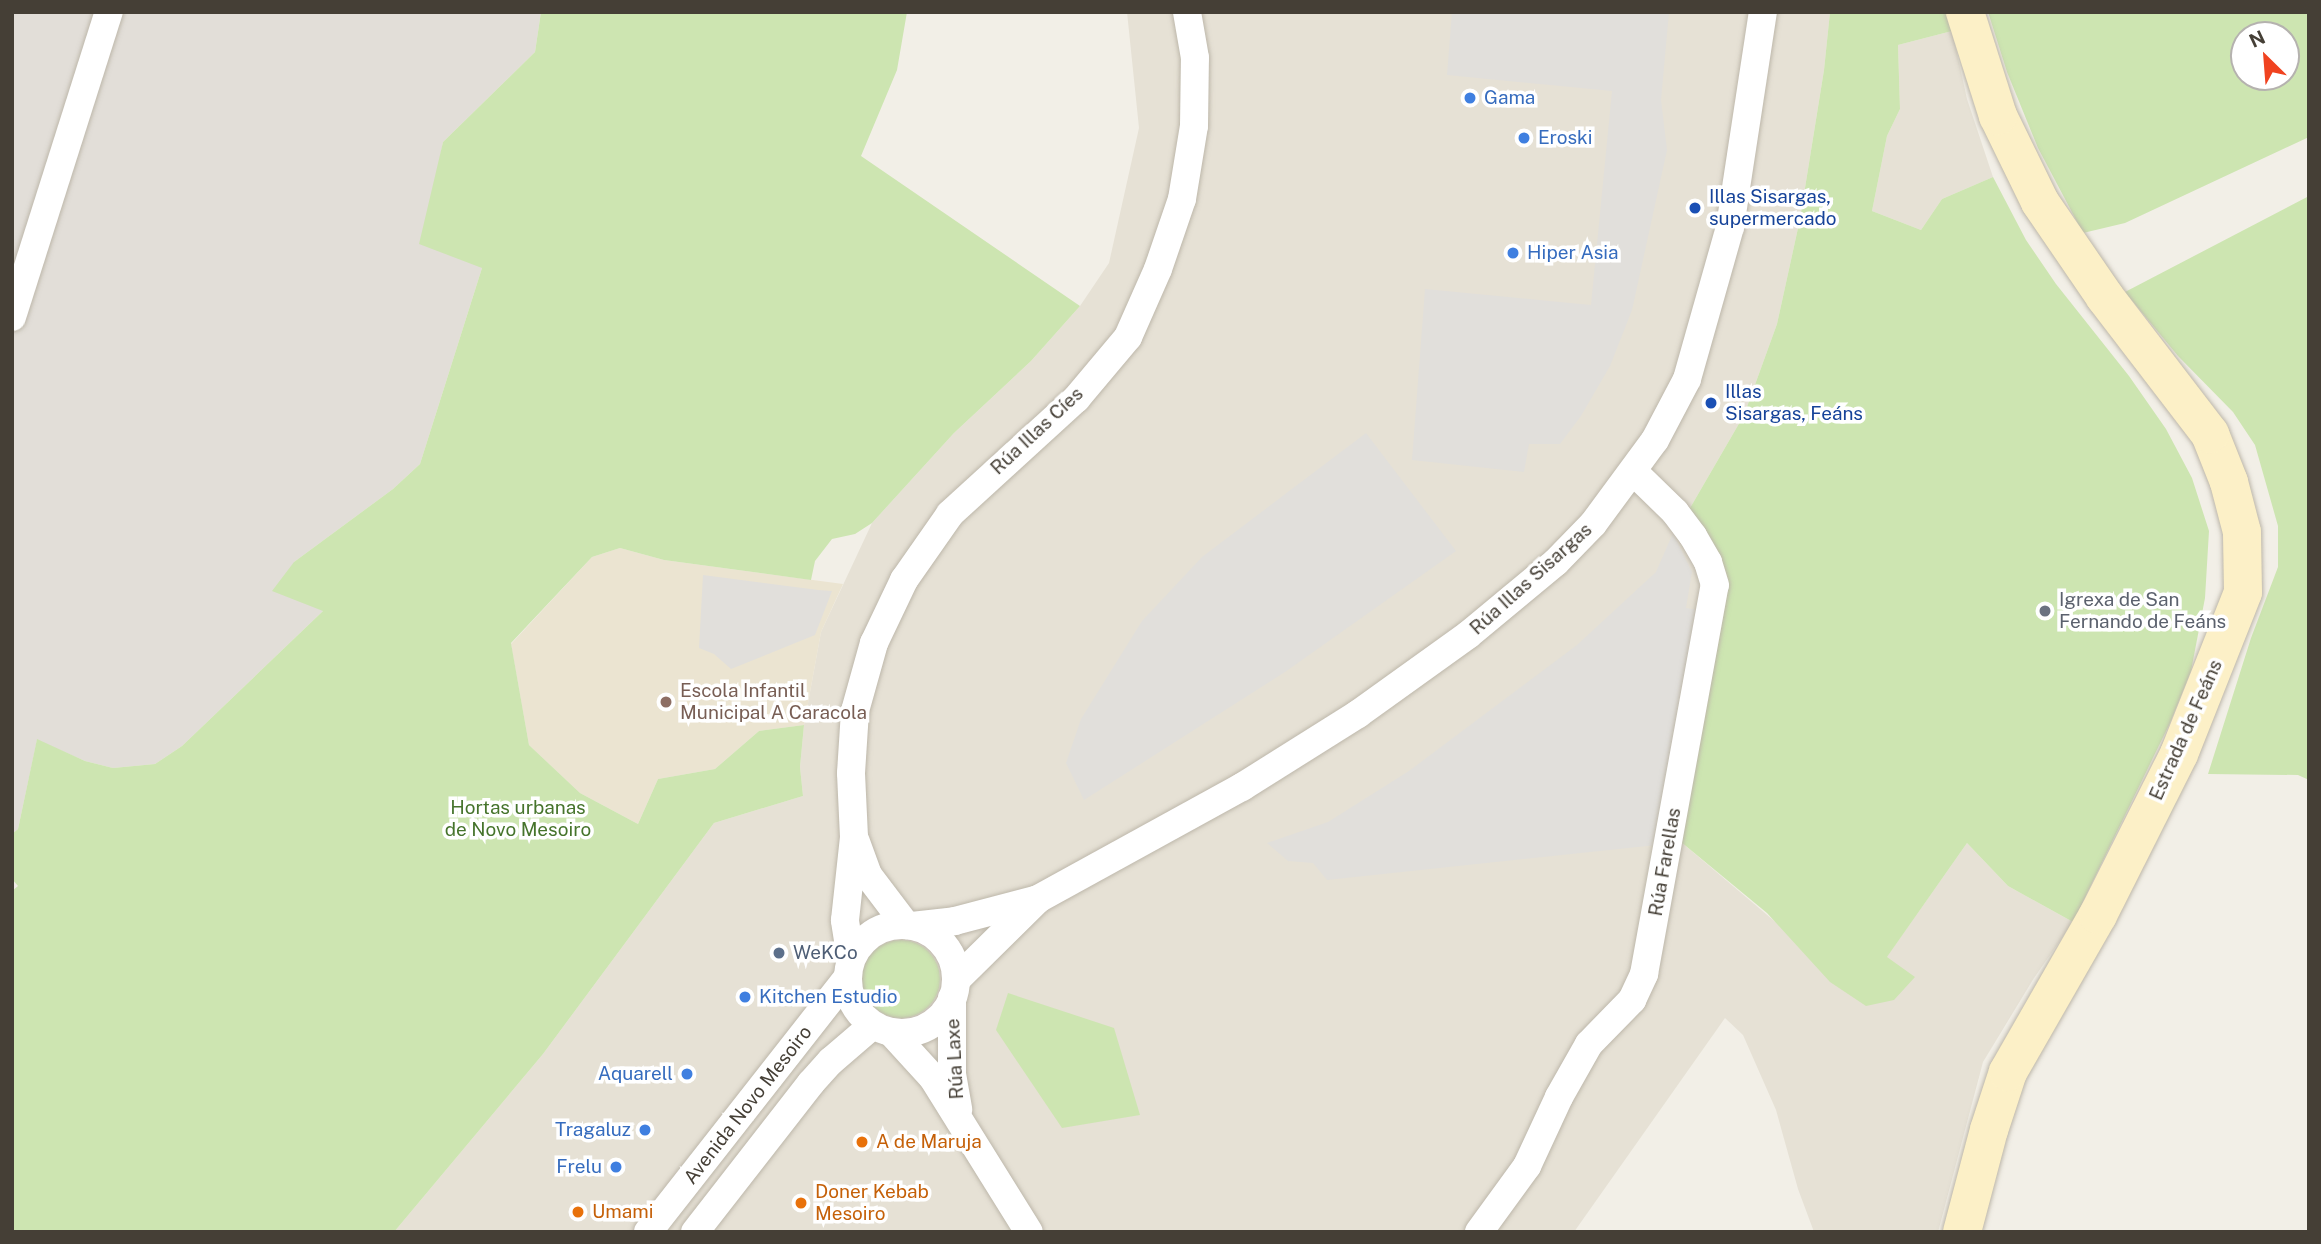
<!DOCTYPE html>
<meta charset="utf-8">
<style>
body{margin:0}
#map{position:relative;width:2321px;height:1244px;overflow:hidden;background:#f2efe7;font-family:"Public Sans",sans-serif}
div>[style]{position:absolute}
.residential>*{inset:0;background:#e6e1d5}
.industrial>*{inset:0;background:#e2ded8}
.education>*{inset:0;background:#ebe4d1}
.green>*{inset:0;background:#cde5b1}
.round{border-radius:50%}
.parking>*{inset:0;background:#e1dfdb}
.roads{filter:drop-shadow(0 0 2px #bdb7aa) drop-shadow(0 0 2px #bdb7aa)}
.street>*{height:28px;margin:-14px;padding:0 14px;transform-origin:14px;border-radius:14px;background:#fff}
.street>.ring{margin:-14px;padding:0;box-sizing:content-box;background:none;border:28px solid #fff;border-radius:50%}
.secondary>*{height:38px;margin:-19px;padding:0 19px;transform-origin:19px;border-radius:19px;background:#fcf0c7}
.dots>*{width:19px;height:19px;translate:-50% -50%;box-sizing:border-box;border:4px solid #fff;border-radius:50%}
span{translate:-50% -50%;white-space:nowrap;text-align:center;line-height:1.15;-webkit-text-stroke:7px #fff;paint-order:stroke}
.shop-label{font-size:19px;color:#366cbe}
.left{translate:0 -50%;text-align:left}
.right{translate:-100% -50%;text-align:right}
.transit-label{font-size:19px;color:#164399}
.street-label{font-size:19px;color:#453f36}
.worship-label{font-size:19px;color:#5b616d}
.education-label{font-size:19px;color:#785e54}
.park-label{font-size:19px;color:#46742c}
.service-label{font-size:19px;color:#4e5e75}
.food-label{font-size:19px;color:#c56008}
.frame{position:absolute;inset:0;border:14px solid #453f36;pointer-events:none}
.north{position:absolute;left:2230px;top:21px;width:70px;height:70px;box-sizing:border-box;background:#fff;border:2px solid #b5b2af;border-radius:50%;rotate:335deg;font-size:19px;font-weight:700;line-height:28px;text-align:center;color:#453f36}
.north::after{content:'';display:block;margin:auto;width:24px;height:32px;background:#f04320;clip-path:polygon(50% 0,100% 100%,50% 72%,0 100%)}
</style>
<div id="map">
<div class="residential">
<i style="clip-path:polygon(1127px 12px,1830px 12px,1824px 70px,1800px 219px,1777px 324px,1744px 415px,1686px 515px,1717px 556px,1681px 842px,1779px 925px,1914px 977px,1886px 958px,1967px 843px,2008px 886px,2073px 922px,2034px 978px,1983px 1062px,1938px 1232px,1814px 1232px,1798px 1189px,1776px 1110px,1743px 1035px,1725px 1018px,1574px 1232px,394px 1232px,543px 1054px,714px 823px,803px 796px,800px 767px,804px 725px,821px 632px,872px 523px,954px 433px,1031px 361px,1080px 306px,1109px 263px,1139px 128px)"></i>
<i style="clip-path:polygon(1952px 31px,1967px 99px,1993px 177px,1942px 199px,1921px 230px,1872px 211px,1887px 136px,1900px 109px,1898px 45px)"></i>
</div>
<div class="industrial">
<i style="clip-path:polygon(12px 12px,541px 12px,535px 52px,443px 142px,437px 173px,482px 268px,420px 464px,393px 489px,294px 562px,324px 610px,182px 746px,155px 764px,113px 768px,85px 761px,37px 740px,18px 829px,12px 834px)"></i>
</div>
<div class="education">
<i style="clip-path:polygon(620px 548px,664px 560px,843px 584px,821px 632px,804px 725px,759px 731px,715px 769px,658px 779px,638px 824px,580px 793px,529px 745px,511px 644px,592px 557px)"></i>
</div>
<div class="green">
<i style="clip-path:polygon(541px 12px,907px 12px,897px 70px,861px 156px,1080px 306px,1031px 361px,954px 433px,872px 523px,855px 534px,832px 539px,815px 561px,811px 580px,664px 560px,620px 548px,592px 557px,511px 643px,529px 745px,580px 793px,638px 824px,658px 779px,715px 769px,759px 731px,804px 725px,800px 767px,803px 796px,714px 823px,543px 1054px,394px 1232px,12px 1232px,12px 891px,18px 886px,12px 879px,12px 834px,18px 829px,37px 739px,85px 761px,113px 768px,155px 764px,182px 746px,323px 611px,272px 591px,294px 562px,393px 489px,420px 464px,482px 268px,419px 244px,443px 142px,535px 52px)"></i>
<i style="clip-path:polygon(1830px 12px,1947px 12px,1952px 31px,1898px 45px,1900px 109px,1887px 136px,1872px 211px,1921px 230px,1942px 199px,1993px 177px,2026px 240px,2056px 284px,2129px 376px,2166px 429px,2192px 478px,2209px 531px,2205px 598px,2191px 671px,2170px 723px,2073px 922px,2008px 886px,1967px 843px,1887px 957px,1915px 977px,1894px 1000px,1866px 1006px,1830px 982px,1767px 913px,1681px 842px,1724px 585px,1686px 515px,1744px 415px,1777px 324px,1800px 219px,1824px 70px)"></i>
<i style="clip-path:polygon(evenodd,1988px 12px,2309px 12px,2309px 137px,2125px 223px,2083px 233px,2038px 148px,2007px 72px,1988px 12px,2244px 35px,2286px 35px,2286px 77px,2244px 77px,2244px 35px)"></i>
<i style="clip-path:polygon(2309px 196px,2309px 780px,2298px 775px,2208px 774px,2251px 638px,2278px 567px,2278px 526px,2255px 445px,2233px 412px,2178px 356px,2125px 292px)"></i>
<i class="round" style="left:862px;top:940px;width:78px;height:78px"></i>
<i style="clip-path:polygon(1008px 993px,1114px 1028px,1140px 1115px,1062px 1128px,996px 1030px)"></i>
</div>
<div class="parking">
<i style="clip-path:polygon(1452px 12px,1669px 12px,1661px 100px,1667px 150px,1632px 310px,1610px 366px,1581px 416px,1560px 444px,1529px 444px,1524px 472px,1412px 460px,1425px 289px,1591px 305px,1612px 91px,1447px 75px)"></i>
<i style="clip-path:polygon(1366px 433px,1456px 551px,1285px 672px,1084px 800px,1066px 763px,1081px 719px,1142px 621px,1202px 557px)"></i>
<i style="clip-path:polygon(1673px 533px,1692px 572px,1686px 608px,1704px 611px,1666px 844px,1327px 880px,1313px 863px,1288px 861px,1267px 843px,1328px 822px,1409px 771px,1577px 645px,1656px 572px)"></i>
<i style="clip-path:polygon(703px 575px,818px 590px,832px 591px,815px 635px,731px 669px,714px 654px,699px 648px)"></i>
</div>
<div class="roads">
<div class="street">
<i style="left:12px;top:317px;width:320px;rotate:-72.4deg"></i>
<i style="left:856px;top:842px;width:35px;rotate:70deg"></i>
<i style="left:868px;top:875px;width:63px;rotate:52.8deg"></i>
<i class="ring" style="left:848px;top:925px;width:80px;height:80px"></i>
<i style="left:912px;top:926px;width:43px;rotate:-6.6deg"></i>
<i style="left:955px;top:921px;width:86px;rotate:-14.8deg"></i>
<i style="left:1038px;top:899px;width:233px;rotate:-28.8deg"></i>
<i style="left:1242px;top:787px;width:137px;rotate:-32.2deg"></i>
<i style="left:1358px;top:714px;width:135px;rotate:-35.7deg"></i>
<i style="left:1468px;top:635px;width:114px;rotate:-39.7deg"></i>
<i style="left:1556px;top:562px;width:53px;rotate:-45.8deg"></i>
<i style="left:1593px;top:524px;width:104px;rotate:-53.6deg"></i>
<i style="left:1655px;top:440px;width:69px;rotate:-62.3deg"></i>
<i style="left:1687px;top:379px;width:158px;rotate:-74.2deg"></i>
<i style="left:1730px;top:227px;width:218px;rotate:-81.3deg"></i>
<i style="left:851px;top:959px;width:39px;rotate:-99deg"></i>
<i style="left:845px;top:920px;width:83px;rotate:-83.8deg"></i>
<i style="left:854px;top:837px;width:64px;rotate:-92.7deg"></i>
<i style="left:851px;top:773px;width:62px;rotate:-86.3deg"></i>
<i style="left:855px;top:711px;width:71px;rotate:-74.4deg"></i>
<i style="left:874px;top:643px;width:70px;rotate:-64.5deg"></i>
<i style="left:904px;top:580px;width:80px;rotate:-55.1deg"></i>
<i style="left:950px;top:514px;width:171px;rotate:-42.4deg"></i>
<i style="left:1076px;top:399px;width:81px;rotate:-50deg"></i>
<i style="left:1128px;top:337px;width:74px;rotate:-66.2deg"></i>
<i style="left:1158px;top:269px;width:74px;rotate:-71.1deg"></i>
<i style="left:1182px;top:199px;width:74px;rotate:-80.7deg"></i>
<i style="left:1194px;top:126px;width:68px;rotate:-89.2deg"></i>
<i style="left:1195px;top:58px;width:47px;rotate:-99.9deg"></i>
<i style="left:956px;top:980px;width:115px;rotate:-44.6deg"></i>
<i style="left:952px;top:998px;width:76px;rotate:90deg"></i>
<i style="left:952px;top:1074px;width:36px;rotate:80deg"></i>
<i style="left:891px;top:1032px;width:62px;rotate:47.6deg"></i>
<i style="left:933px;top:1078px;width:181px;rotate:58.1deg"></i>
<i style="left:648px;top:1232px;width:323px;rotate:-51.9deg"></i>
<i style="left:695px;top:1232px;width:189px;rotate:-52.1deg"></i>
<i style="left:811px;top:1083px;width:30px;rotate:-48deg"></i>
<i style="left:831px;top:1061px;width:55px;rotate:-40.6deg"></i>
<i style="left:1479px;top:1232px;width:82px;rotate:-54deg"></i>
<i style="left:1527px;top:1166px;width:76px;rotate:-65.1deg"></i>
<i style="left:1559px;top:1097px;width:61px;rotate:-60.5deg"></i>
<i style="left:1589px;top:1044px;width:62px;rotate:-45.7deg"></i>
<i style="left:1632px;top:1000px;width:29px;rotate:-65deg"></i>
<i style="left:1644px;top:974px;width:395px;rotate:-79.7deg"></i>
<i style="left:1715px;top:585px;width:24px;rotate:-107deg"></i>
<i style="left:1708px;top:562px;width:30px;rotate:-120deg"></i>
<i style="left:1693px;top:536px;width:30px;rotate:-127deg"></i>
<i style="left:1675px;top:512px;width:57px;rotate:-135.7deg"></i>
</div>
<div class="secondary">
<i style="left:1962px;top:1232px;width:106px;rotate:-75.2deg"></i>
<i style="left:1989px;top:1130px;width:61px;rotate:-71.9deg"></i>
<i style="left:2008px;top:1072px;width:181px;rotate:-60.2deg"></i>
<i style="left:2098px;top:915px;width:180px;rotate:-63.3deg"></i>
<i style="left:2179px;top:754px;width:174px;rotate:-68.4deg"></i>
<i style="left:2243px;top:592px;width:60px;rotate:-91deg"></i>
<i style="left:2242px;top:532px;width:52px;rotate:-104.6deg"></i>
<i style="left:2229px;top:482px;width:52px;rotate:-111.6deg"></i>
<i style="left:2210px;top:434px;width:173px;rotate:-127.5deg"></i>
<i style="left:2105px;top:297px;width:115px;rotate:-124.4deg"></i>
<i style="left:2040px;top:202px;width:96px;rotate:-116deg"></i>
<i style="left:1998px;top:116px;width:109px;rotate:-107.6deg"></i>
</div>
</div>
<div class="dots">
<i style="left:1470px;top:98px;background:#3f7fe0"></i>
<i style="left:1524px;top:138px;background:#3f7fe0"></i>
<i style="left:1695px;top:208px;background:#1a4fb4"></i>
<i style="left:1513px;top:253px;background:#3f7fe0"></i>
<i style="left:1711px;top:403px;background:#1a4fb4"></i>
<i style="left:2045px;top:611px;background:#6b7280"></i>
<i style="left:666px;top:702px;background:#8d6e63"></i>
<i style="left:779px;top:953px;background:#5c6f8a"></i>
<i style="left:745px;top:997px;background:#3f7fe0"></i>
<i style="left:687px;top:1074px;background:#3f7fe0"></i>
<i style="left:645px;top:1130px;background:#3f7fe0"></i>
<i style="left:862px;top:1142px;background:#e8710a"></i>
<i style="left:616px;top:1167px;background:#3f7fe0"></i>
<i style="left:801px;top:1203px;background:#e8710a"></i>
<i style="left:578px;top:1212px;background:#e8710a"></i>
</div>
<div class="shop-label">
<span class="left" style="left:1484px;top:98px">Gama</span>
<span class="left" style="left:1538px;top:138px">Eroski</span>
<span class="left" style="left:1527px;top:253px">Hiper Asia</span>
<span class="left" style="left:759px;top:997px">Kitchen Estudio</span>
<span class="right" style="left:673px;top:1074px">Aquarell</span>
<span class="right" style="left:631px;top:1130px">Tragaluz</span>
<span class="right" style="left:602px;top:1167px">Frelu</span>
</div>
<div class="transit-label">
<span class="left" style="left:1709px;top:208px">Illas Sisargas,<br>supermercado</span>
<span class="left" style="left:1725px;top:403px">Illas<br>Sisargas, Feáns</span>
</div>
<div class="street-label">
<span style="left:1037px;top:431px;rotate:-43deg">Rúa Illas Cíes</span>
<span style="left:1531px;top:579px;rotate:-42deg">Rúa Illas Sisargas</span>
<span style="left:2186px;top:730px;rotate:-66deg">Estrada de Feáns</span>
<span style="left:1665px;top:862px;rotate:-80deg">Rúa Farellas</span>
<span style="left:955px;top:1059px;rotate:-93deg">Rúa Laxe</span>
<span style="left:748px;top:1105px;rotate:-52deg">Avenida Novo Mesoiro</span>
</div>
<div class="worship-label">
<span class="left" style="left:2059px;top:611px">Igrexa de San<br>Fernando de Feáns</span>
</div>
<div class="education-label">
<span class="left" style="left:680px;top:702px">Escola Infantil<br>Municipal A Caracola</span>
</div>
<div class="park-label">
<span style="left:518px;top:819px">Hortas urbanas<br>de Novo Mesoiro</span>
</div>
<div class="service-label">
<span class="left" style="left:793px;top:953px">WeKCo</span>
</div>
<div class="food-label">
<span class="left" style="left:876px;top:1142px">A de Maruja</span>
<span class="left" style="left:815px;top:1203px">Doner Kebab<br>Mesoiro</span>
<span class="left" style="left:592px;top:1212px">Umami</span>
</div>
<div class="frame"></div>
<div class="north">N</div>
</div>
